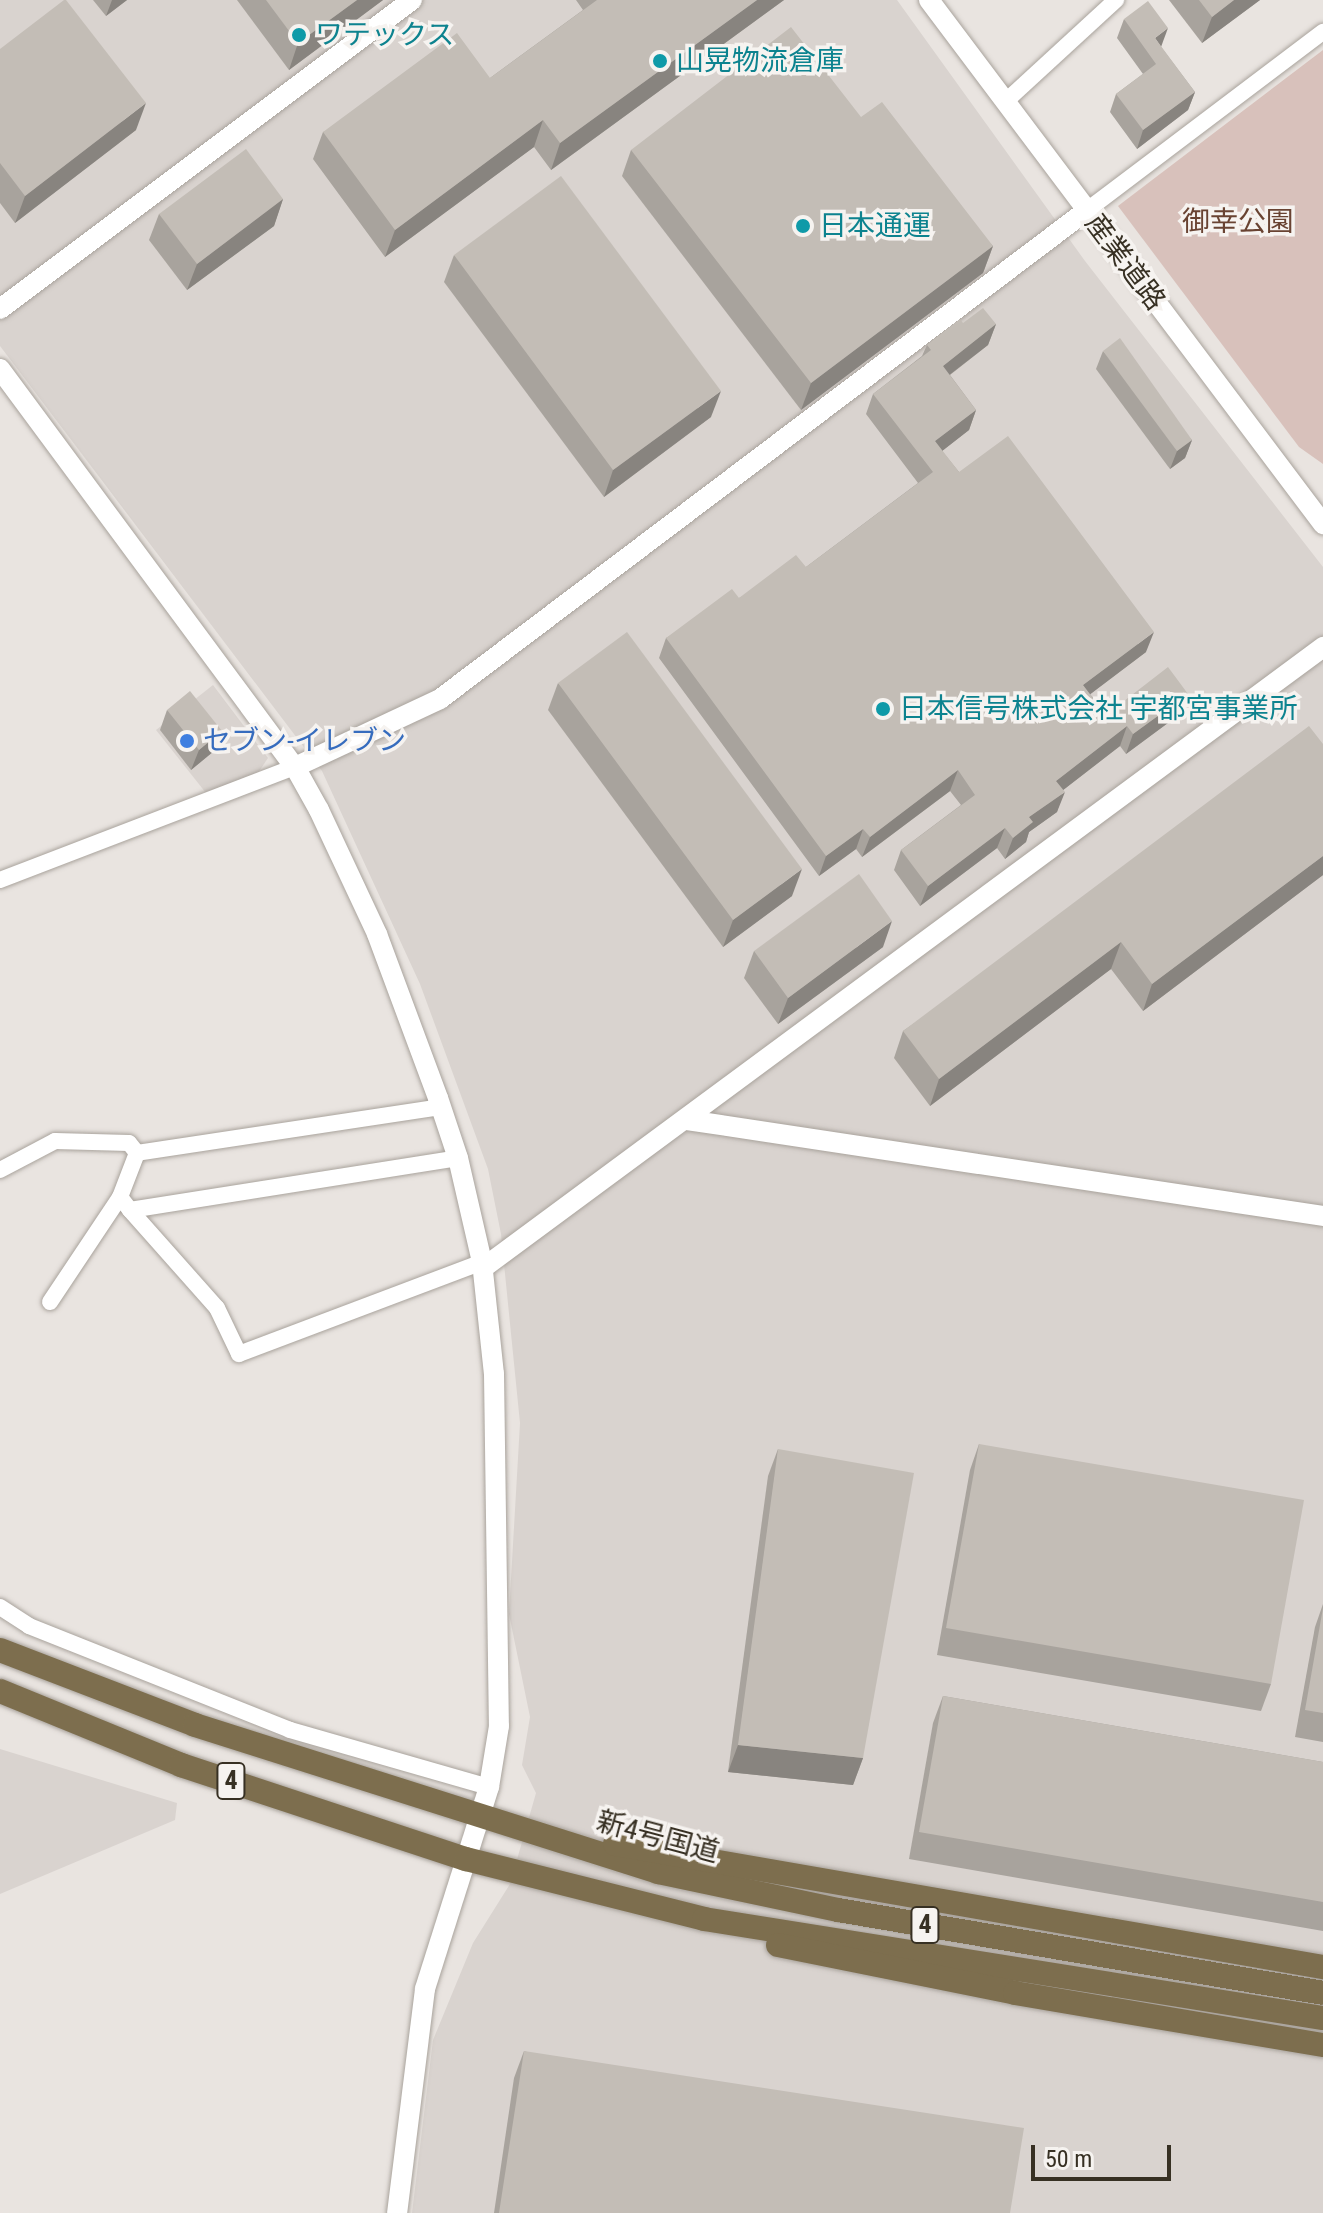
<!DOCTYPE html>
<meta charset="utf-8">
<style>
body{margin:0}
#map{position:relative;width:1323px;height:2213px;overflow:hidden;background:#e9e4e0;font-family:"Roboto Condensed","Noto Sans JP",sans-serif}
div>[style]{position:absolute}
.built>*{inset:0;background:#d9d3cf}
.green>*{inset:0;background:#d8c1bb}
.roads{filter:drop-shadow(0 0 2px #a9a39c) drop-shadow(0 0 2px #a9a39c)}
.minor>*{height:16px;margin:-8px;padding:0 8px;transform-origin:8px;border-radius:8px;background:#fff}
.tertiary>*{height:20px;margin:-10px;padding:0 10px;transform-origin:10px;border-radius:10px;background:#fff}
.trunk>*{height:24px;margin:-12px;padding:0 12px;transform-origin:12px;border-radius:12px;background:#7d6e4e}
.wall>*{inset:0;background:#a8a39d}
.shaded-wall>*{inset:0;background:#88847f}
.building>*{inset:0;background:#c3bdb6}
.dots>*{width:22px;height:22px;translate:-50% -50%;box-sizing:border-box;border:4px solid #f6f3f0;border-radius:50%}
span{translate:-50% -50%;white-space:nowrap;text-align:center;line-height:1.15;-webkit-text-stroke:7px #f6f3f0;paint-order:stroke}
.shield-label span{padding:2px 6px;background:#f6f3f0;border:2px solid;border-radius:6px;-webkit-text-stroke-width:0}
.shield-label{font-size:26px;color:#373023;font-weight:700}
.culture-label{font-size:28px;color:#0d838f}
.left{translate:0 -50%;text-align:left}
.park-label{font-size:28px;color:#694332}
.street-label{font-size:28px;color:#373023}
.shop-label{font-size:28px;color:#366cbe}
.scale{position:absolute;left:1031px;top:2145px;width:140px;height:36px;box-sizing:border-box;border:4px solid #373023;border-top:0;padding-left:10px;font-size:24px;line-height:28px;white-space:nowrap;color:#373023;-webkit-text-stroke:6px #f6f3f0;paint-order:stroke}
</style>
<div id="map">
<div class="built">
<i style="clip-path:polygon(0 0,897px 0,1085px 261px,1323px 567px,1323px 2213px,412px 2213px,433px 2040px,473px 1943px,510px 1884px,536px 1793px,522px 1765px,530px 1717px,509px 1614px,520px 1423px,501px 1234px,488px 1169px,420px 984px,322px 771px,0 346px)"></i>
<i style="clip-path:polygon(213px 685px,268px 758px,258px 773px,206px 793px,156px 730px)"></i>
<i style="clip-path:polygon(0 1749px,177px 1803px,175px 1820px,0 1894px)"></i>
</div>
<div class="green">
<i style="clip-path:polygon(1323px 50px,1323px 464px,1299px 447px,1118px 206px)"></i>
</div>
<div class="roads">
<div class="minor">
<i style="left:1005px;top:102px;width:151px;rotate:-42.6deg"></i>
<i style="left:1086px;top:211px;width:297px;rotate:-37.1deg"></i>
<i style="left:0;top:880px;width:316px;rotate:-21deg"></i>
<i style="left:137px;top:1153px;width:307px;rotate:-8.6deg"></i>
<i style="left:0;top:1170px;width:62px;rotate:-27.8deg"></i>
<i style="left:55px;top:1141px;width:74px;rotate:1.5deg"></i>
<i style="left:129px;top:1143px;width:13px;rotate:51deg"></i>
<i style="left:137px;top:1153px;width:47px;rotate:111.1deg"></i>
<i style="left:120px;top:1197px;width:16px;rotate:52deg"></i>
<i style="left:130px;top:1210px;width:332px;rotate:-9deg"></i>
<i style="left:130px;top:1210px;width:131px;rotate:48.4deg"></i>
<i style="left:217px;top:1308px;width:51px;rotate:64.4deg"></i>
<i style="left:239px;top:1354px;width:260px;rotate:-20.7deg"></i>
<i style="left:50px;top:1302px;width:126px;rotate:-56.3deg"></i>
<i style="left:0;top:1607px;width:35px;rotate:33deg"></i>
<i style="left:29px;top:1626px;width:281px;rotate:21.7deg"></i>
<i style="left:290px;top:1730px;width:207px;rotate:16deg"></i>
</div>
<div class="tertiary">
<i style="left:929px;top:0;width:656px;rotate:53.06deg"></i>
<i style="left:0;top:309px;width:515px;rotate:-36.87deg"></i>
<i style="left:0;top:369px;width:495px;rotate:53.5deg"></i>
<i style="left:295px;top:767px;width:49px;rotate:60.8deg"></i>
<i style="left:319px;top:810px;width:137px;rotate:64.9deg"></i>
<i style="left:377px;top:934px;width:175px;rotate:69.6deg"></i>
<i style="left:438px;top:1098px;width:63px;rotate:71.6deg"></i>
<i style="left:458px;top:1158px;width:107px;rotate:77deg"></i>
<i style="left:482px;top:1262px;width:113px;rotate:83.9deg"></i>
<i style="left:494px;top:1374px;width:352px;rotate:89.2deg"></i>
<i style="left:499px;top:1726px;width:62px;rotate:99.3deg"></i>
<i style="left:489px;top:1787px;width:212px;rotate:107.6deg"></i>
<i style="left:425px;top:1989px;width:226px;rotate:97.1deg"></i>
<i style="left:295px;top:767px;width:160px;rotate:-25.1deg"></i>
<i style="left:440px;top:699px;width:810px;rotate:-37.07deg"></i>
<i style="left:687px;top:1120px;width:643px;rotate:8.58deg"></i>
<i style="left:483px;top:1268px;width:1045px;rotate:-36.47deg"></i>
</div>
<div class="trunk">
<i style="left:0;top:1650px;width:209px;rotate:21deg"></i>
<i style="left:195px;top:1725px;width:486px;rotate:17.6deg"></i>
<i style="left:658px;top:1872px;width:184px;rotate:11.9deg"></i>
<i style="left:838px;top:1910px;width:492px;rotate:9.7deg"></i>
<i style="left:0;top:1691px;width:196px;rotate:22.2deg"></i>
<i style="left:181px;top:1765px;width:300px;rotate:18.3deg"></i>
<i style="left:466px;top:1859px;width:245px;rotate:14.1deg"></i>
<i style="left:704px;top:1919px;width:627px;rotate:9.09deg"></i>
<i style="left:615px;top:1844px;width:719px;rotate:9.86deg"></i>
<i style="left:778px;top:1945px;width:242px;rotate:11.4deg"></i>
<i style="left:1015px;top:1993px;width:312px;rotate:9.6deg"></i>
</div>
</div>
<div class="wall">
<i style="clip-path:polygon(93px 0,127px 0,106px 16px)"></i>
<i style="clip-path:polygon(237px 0,383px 0,289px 70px)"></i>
<i style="clip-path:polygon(576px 0,784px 0,551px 170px,534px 147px,385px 257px,313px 159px,323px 132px,490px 78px,583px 10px)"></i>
<i style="clip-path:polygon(1169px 0,1260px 0,1202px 43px)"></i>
<i style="clip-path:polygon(1124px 19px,1161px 47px,1195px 92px,1188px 110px,1137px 149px,1110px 112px,1116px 94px,1143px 74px,1117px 38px)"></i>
<i style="clip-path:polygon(0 49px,136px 130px,15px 223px,0 203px)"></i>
<i style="clip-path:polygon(861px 117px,993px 246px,983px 273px,801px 410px,622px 176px,631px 150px)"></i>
<i style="clip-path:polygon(283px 199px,274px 226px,187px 290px,149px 240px,159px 214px)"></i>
<i style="clip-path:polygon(454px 255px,711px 417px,604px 497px,444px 282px)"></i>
<i style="clip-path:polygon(963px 323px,996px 324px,988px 345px,950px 375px,976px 410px,969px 430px,942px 451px,959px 472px,1146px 652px,1090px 694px,1106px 715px,1180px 714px,1126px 754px,1120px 746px,1063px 790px,1057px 812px,1029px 832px,1026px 842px,1005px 859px,997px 848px,920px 906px,894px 870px,901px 850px,961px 805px,950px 791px,862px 857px,856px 849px,819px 876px,659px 658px,666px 638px,739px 598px,806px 567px,918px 483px,866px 414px,873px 394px,922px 356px,927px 345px)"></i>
<i style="clip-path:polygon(1103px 351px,1192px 440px,1185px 458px,1170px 469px,1096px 369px)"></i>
<i style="clip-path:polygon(558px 683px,792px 896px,723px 947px,548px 710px)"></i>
<i style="clip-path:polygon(167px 710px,222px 731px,214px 751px,191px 770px,160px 730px)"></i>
<i style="clip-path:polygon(1323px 744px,1323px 875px,1143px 1011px,1111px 969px,930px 1106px,894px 1058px,903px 1031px)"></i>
<i style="clip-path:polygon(883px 947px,778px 1024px,744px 978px,754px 951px)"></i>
<i style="clip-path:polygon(979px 1444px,1271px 1684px,1261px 1711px,937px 1655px,970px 1470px)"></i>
<i style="clip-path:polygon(778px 1449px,863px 1758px,853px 1785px,728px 1772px,768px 1476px)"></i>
<i style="clip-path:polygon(1323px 1604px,1323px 1742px,1295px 1737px,1315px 1627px)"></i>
<i style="clip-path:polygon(943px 1696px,1323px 1762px,1323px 1931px,909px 1859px,933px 1723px)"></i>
<i style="clip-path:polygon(524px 2051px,1010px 2213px,494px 2213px,514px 2078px)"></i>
</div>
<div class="shaded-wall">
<i style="clip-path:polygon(112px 0,127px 0,106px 16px)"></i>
<i style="clip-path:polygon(357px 0,383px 0,289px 70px,298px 43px)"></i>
<i style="clip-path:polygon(757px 0,784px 0,551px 170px,560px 143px)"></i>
<i style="clip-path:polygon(1234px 0,1260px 0,1202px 43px,1212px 17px)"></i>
<i style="clip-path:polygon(1168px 28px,1161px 47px,1155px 38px)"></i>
<i style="clip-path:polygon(1195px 92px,1188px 110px,1137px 149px,1143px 130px)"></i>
<i style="clip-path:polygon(146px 103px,136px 130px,15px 223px,25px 196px)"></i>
<i style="clip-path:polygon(543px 120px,534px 147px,385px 257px,395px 230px)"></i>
<i style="clip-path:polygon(283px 199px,274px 226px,187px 290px,197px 264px)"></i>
<i style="clip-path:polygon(993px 246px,983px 273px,801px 410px,811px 383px)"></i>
<i style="clip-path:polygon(996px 324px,988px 345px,935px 386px,943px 366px)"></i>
<i style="clip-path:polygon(721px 391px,711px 417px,604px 497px,613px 470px)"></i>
<i style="clip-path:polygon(976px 410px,969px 430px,928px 462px,935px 441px)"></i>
<i style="clip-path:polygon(1192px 440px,1185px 458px,1170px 469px,1177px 451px)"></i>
<i style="clip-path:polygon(1154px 632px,1146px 652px,1076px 705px,1083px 685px)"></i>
<i style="clip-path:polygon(1188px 694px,1180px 714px,1126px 754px,1133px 734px)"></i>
<i style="clip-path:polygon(1127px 726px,1120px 746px,1049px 801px,1056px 781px)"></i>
<i style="clip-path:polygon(222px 731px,214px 751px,191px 770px,199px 750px)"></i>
<i style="clip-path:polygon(958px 770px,950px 791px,862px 857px,870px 837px)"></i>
<i style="clip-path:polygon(1065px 792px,1057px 812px,1029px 832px,1026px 842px,1005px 859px,1013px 838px,1029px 817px)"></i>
<i style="clip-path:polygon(1005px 828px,997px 848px,920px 906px,928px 886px)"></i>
<i style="clip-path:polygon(863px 829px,856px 849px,819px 876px,826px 856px)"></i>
<i style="clip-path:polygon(1323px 856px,1323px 875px,1143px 1011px,1152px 984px)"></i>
<i style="clip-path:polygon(802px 869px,792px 896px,723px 947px,733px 920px)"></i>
<i style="clip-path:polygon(892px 921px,883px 947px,778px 1024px,788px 998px)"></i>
<i style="clip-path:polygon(1121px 942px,1111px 969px,930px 1106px,939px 1079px)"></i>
<i style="clip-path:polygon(738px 1745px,863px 1758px,853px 1785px,728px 1772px)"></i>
</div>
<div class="building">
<i style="clip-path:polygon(64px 0,66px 0,146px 103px,25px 196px,0 163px,0 49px)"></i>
<i style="clip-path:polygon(266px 0,357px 0,298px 43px)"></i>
<i style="clip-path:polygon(597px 0,757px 0,560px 143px,543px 120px,395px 230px,323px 132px,457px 33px,490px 78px)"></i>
<i style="clip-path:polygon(1199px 0,1234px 0,1212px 17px)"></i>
<i style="clip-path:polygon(1148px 1px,1168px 28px,1155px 38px,1195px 92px,1143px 130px,1116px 94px,1156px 64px,1124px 19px)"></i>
<i style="clip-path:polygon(791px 27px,861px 117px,882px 102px,993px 246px,811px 383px,631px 150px)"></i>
<i style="clip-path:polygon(246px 149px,283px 199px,197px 264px,159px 214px)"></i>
<i style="clip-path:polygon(561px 176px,721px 391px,613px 470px,454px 255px)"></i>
<i style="clip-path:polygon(983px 308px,996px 324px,943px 366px,976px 410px,935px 441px,959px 472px,1008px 436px,1154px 632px,1083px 685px,1106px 715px,1168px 667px,1188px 694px,1133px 734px,1127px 726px,1056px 781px,1065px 792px,1029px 817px,1033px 822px,1013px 838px,1005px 828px,928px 886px,901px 850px,975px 795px,958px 770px,870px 837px,863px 829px,826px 856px,666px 638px,732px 589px,739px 598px,796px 555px,806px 567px,933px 472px,873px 394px,931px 350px,927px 345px,960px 319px,963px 323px)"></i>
<i style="clip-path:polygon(1120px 338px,1192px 440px,1177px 451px,1103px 351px)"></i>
<i style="clip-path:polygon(627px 632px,802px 869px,733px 920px,558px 683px)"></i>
<i style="clip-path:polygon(190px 691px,222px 731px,199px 750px,167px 710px)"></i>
<i style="clip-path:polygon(1309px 726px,1323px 744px,1323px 856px,1152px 984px,1121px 942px,939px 1079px,903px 1031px)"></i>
<i style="clip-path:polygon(859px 874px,892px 921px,788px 998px,754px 951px)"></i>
<i style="clip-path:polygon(979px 1444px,1304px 1500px,1271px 1684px,946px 1628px)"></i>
<i style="clip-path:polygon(778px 1449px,914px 1473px,863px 1758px,738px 1745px)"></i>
<i style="clip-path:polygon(1323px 1608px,1323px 1713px,1305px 1710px)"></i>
<i style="clip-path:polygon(943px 1696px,1323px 1762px,1323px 1902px,919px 1832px)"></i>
<i style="clip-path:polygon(524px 2051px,1024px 2128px,1010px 2213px,499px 2213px)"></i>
</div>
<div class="dots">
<i style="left:299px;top:35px;background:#0f9aa8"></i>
<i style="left:660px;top:61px;background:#0f9aa8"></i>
<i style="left:803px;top:226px;background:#0f9aa8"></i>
<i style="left:883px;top:709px;background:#0f9aa8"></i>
<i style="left:187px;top:741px;background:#3f7fe0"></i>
</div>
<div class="shield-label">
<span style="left:231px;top:1781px">4</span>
<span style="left:925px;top:1925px">4</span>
</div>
<div class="culture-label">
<span class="left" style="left:315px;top:35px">ワテックス</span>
<span class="left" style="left:676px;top:61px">山晃物流倉庫</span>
<span class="left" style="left:819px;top:226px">日本通運</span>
<span class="left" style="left:899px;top:709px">日本信号株式会社 宇都宮事業所</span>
</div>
<div class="park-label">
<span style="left:1238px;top:222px">御幸公園</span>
</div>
<div class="street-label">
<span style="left:1125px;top:262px;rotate:53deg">産業道路</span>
<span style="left:658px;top:1837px;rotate:15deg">新4号国道</span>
</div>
<div class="shop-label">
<span class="left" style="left:203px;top:741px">セブン-イレブン</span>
</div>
<div class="scale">50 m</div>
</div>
